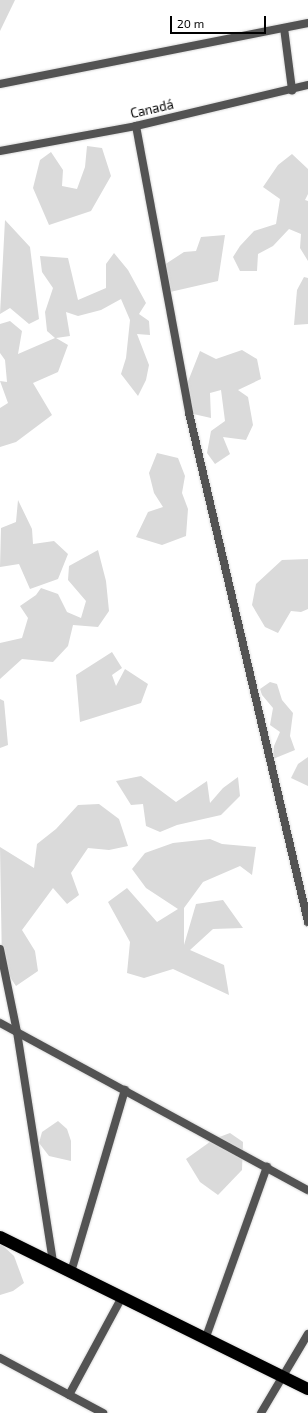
<!DOCTYPE html>
<meta charset="utf-8">
<style>
body{margin:0}
#map{position:relative;width:308px;height:1413px;overflow:hidden;background:#fff;font-family:"Exo 2",sans-serif}
div>[style]{position:absolute}
.green>*{inset:0;background:#dadada}
.roads{filter:drop-shadow(0 0 1px #dbdbdb) drop-shadow(0 0 1px #dbdbdb)}
.street>*{height:8px;margin:-4px;padding:0 4px;transform-origin:4px;border-radius:4px;background:#535353}
.highway>*{height:12px;margin:-6px;padding:0 6px;transform-origin:6px;border-radius:6px;background:#000}
span{translate:-50% -50%;white-space:nowrap;text-align:center;line-height:1.15;-webkit-text-stroke:3px #fff;paint-order:stroke}
.street-label{font-size:13px;color:#000}
.scale{position:absolute;left:170px;top:16px;width:96px;height:18px;box-sizing:border-box;border:2px solid #000;border-top:0;padding-left:5px;font-size:12px;line-height:14px;white-space:nowrap;color:#000;-webkit-text-stroke:3px #fff;paint-order:stroke}
</style>
<div id="map">
<div class="green">
<i style="clip-path:polygon(0 0,15px 0,0 31px)"></i>
<i style="clip-path:polygon(87px 146px,102px 148px,111px 176px,91px 211px,49px 225px,33px 188px,40px 160px,51px 152px,63px 170px,62px 186px,77px 189px,85px 167px)"></i>
<i style="clip-path:polygon(292px 154px,308px 169px,308px 194px,305px 200px,308px 201px,308px 261px,300px 248px,301px 234px,289px 229px,273px 246px,258px 254px,257px 271px,240px 271px,233px 257px,240px 246px,254px 231px,276px 224px,280px 199px,263px 187px,278px 165px)"></i>
<i style="clip-path:polygon(5px 220px,30px 247px,39px 319px,29px 324px,10px 308px,0 314px)"></i>
<i style="clip-path:polygon(225px 235px,218px 281px,170px 292px,161px 267px,184px 252px,196px 251px,201px 237px)"></i>
<i style="clip-path:polygon(114px 253px,128px 270px,146px 303px,139px 314px,149px 321px,150px 335px,137px 334px,149px 365px,146px 380px,138px 396px,121px 374px,126px 358px,130px 320px,121px 299px,101px 310px,78px 316px,66px 312px,70px 336px,56px 338px,68px 345px,58px 372px,33px 383px,52px 415px,16px 442px,0 447px,0 408px,8px 403px,0 381px,7px 382px,5px 360px,0 353px,0 324px,10px 321px,22px 331px,18px 354px,55px 338px,47px 331px,45px 312px,53px 288px,42px 272px,40px 256px,68px 258px,78px 300px,106px 288px,106px 264px)"></i>
<i style="clip-path:polygon(304px 277px,308px 278px,308px 324px,294px 325px,297px 290px)"></i>
<i style="clip-path:polygon(242px 350px,257px 359px,261px 379px,238px 390px,248px 397px,253px 425px,246px 440px,223px 437px,230px 454px,215px 464px,207px 453px,211px 431px,225px 421px,221px 390px,210px 393px,211px 418px,189px 413px,185px 389px,200px 351px,216px 359px)"></i>
<i style="clip-path:polygon(157px 453px,178px 458px,185px 476px,182px 493px,188px 509px,186px 536px,162px 545px,136px 537px,148px 512px,163px 507px,154px 493px,149px 473px)"></i>
<i style="clip-path:polygon(18px 500px,32px 529px,33px 544px,54px 541px,68px 554px,58px 579px,30px 589px,19px 564px,0 567px,1px 528px,16px 522px)"></i>
<i style="clip-path:polygon(98px 550px,106px 581px,109px 611px,98px 627px,73px 625px,68px 646px,53px 662px,22px 659px,0 679px,0 643px,22px 638px,28px 618px,20px 606px,36px 595px,41px 588px,58px 594px,67px 612px,81px 618px,86px 601px,68px 580px,69px 566px)"></i>
<i style="clip-path:polygon(308px 559px,308px 609px,301px 612px,291px 611px,278px 633px,265px 627px,252px 605px,256px 584px,282px 560px)"></i>
<i style="clip-path:polygon(112px 652px,122px 668px,112px 675px,116px 686px,125px 669px,148px 684px,141px 703px,80px 722px,76px 675px)"></i>
<i style="clip-path:polygon(270px 682px,277px 684px,282px 700px,293px 713px,290px 736px,295px 750px,273px 759px,274px 746px,280px 732px,270px 725px,273px 708px,262px 695px,260px 689px)"></i>
<i style="clip-path:polygon(0 699px,4px 701px,8px 745px,0 748px)"></i>
<i style="clip-path:polygon(308px 757px,308px 786px,291px 778px,298px 764px)"></i>
<i style="clip-path:polygon(141px 776px,176px 802px,207px 781px,210px 803px,223px 788px,238px 777px,240px 796px,221px 815px,177px 825px,160px 832px,146px 826px,143px 804px,131px 805px,116px 781px)"></i>
<i style="clip-path:polygon(99px 804px,119px 819px,128px 846px,109px 850px,88px 848px,71px 873px,79px 895px,67px 904px,53px 888px,22px 930px,35px 951px,38px 971px,16px 986px,2px 965px,0 847px,34px 868px,37px 844px,56px 829px,78px 805px)"></i>
<i style="clip-path:polygon(210px 839px,222px 844px,256px 847px,252px 875px,240px 866px,203px 882px,184px 908px,184px 945px,196px 904px,223px 900px,243px 928px,213px 929px,190px 950px,224px 965px,229px 995px,173px 969px,144px 978px,127px 973px,130px 942px,108px 902px,127px 888px,157px 922px,178px 909px,146px 888px,132px 869px,145px 853px,173px 843px)"></i>
<i style="clip-path:polygon(58px 1121px,67px 1129px,71px 1141px,71px 1161px,49px 1156px,39px 1143px,42px 1132px)"></i>
<i style="clip-path:polygon(230px 1133px,243px 1142px,242px 1170px,218px 1195px,200px 1182px,186px 1159px,214px 1139px)"></i>
<i style="clip-path:polygon(0 1243px,14px 1256px,24px 1283px,13px 1291px,0 1295px)"></i>
</div>
<div class="roads">
<div class="street">
<i style="left:284px;top:28px;width:63px;rotate:82.6deg"></i>
<i style="left:0;top:84px;width:314px;rotate:-11.2deg"></i>
<i style="left:136px;top:126px;width:292px;rotate:79.5deg"></i>
<i style="left:189px;top:413px;width:523px;rotate:76.84deg"></i>
<i style="left:0;top:151px;width:138px;rotate:-10.4deg"></i>
<i style="left:136px;top:126px;width:177px;rotate:-13.4deg"></i>
<i style="left:0;top:949px;width:85px;rotate:78.4deg"></i>
<i style="left:17px;top:1032px;width:234px;rotate:81.1deg"></i>
<i style="left:0;top:1023px;width:350px;rotate:28.5deg"></i>
<i style="left:71px;top:1272px;width:190px;rotate:-73.5deg"></i>
<i style="left:206px;top:1337px;width:181px;rotate:-70.3deg"></i>
<i style="left:0;top:1358px;width:117px;rotate:28.1deg"></i>
<i style="left:69px;top:1395px;width:111px;rotate:-61.6deg"></i>
<i style="left:261px;top:1413px;width:92px;rotate:-59.3deg"></i>
</div>
<div class="highway">
<i style="left:0;top:1237px;width:343px;rotate:26.3deg"></i>
</div>
</div>
<div class="street-label">
<span style="left:152px;top:109px;rotate:-13deg">Canadá</span>
</div>
<div class="scale">20 m</div>
</div>
